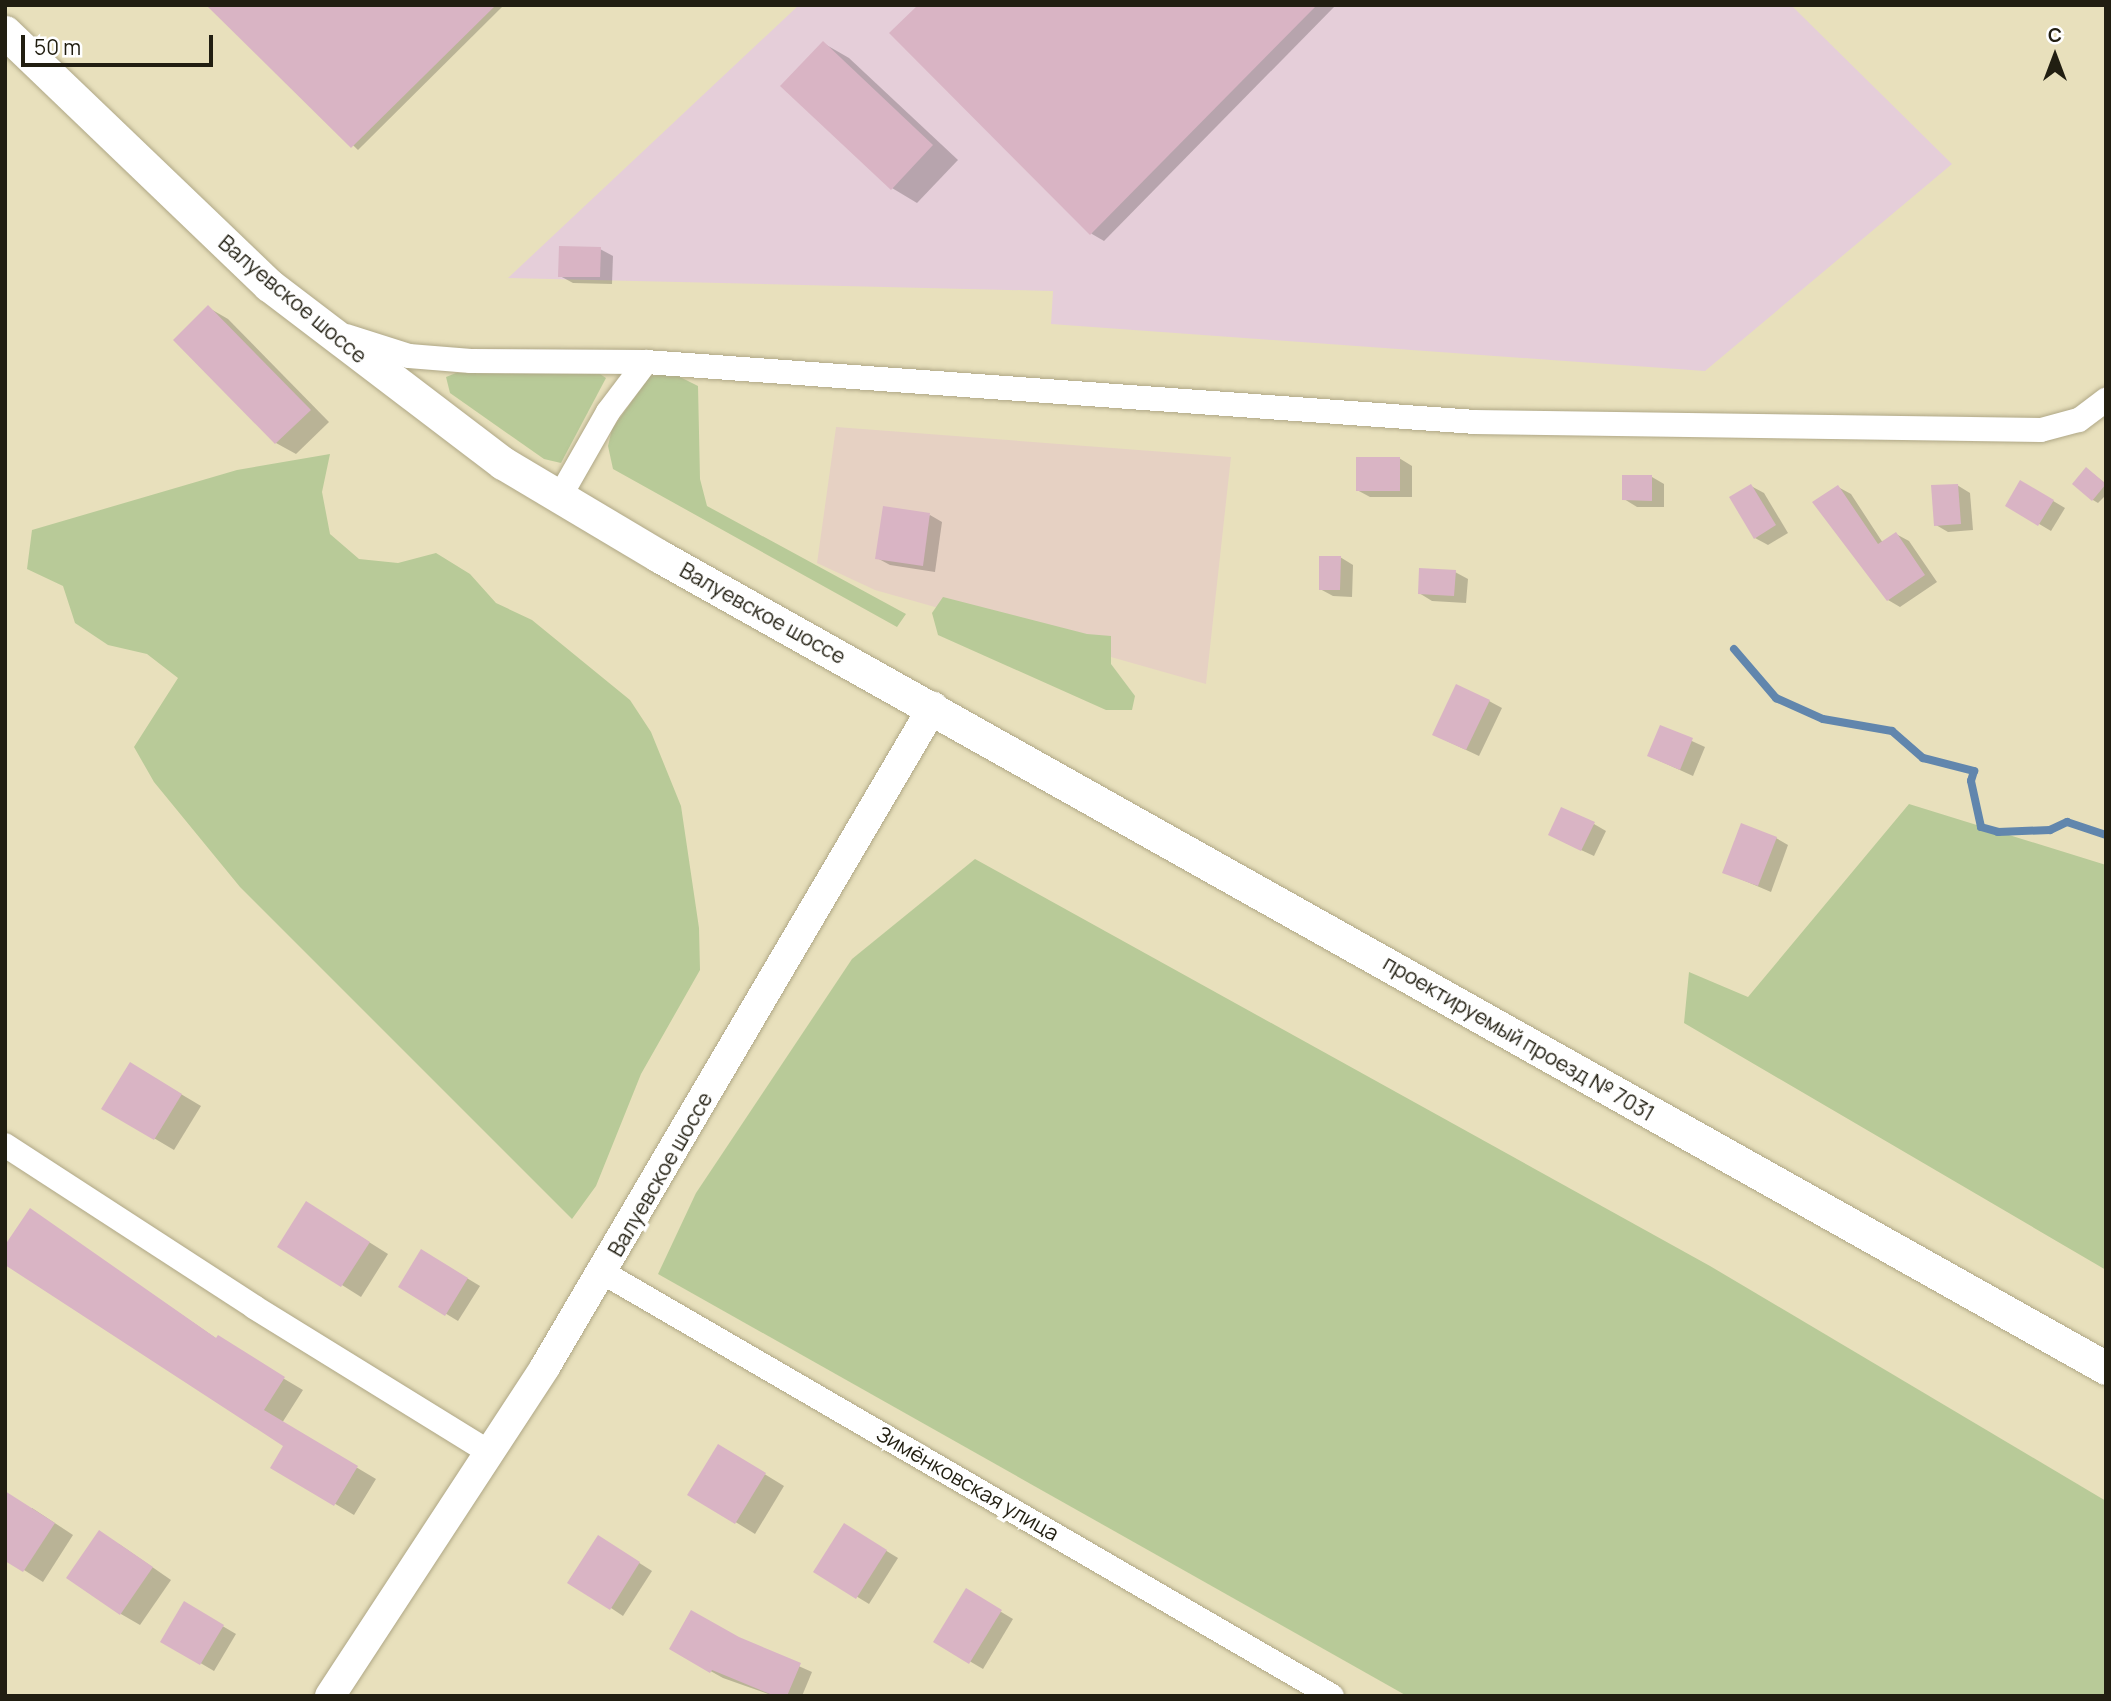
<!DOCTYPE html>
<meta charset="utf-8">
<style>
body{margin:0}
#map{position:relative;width:2111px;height:1701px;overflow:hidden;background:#e8e0bc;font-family:Manrope,sans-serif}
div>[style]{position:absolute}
.commercial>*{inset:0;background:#e5ced9}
.industrial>*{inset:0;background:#e6d1c3}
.green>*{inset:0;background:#b8ca98}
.shadow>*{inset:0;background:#0003}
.stream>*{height:8px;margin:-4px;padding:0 4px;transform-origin:4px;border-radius:4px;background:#6186ad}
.building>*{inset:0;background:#d9b4c4}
.roads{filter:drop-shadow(0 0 2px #afa786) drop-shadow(0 0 2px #afa786)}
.minor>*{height:24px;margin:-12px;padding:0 12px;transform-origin:12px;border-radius:12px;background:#fff}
.tertiary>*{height:30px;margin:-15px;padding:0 15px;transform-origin:15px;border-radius:15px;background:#fff}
.secondary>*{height:33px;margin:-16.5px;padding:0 16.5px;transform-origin:16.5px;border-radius:16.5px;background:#fff}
span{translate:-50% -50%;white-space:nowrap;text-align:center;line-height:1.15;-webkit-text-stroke:7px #fff;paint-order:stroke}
.street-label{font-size:21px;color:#211e11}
.frame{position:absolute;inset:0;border:7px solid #211e11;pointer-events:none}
.north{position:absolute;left:2020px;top:21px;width:70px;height:70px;-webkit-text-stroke:5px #fff;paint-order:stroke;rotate:0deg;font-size:19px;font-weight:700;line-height:28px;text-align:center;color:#211e11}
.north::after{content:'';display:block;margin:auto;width:24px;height:32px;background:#211e11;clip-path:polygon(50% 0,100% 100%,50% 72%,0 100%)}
.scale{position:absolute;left:21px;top:35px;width:192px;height:32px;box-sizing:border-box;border:4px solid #211e11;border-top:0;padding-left:9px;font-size:21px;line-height:24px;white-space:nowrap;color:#211e11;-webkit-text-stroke:5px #fff;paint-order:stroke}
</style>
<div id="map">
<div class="commercial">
<i style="clip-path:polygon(799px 5px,1791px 5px,1952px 164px,1705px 371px,1051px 324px,1053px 291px,508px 278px)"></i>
</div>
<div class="industrial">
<i style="clip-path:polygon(836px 427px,1231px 457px,1206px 684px,875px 590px,817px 563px)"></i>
</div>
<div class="green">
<i style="clip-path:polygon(456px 373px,600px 374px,606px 378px,561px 463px,544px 459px,450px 393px,446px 377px)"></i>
<i style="clip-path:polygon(672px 373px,698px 386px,700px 479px,707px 506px,906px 614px,897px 627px,613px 469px,608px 446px,612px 429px,650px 376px)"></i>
<i style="clip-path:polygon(330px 454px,322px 492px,330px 534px,359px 559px,398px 563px,436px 553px,470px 574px,496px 603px,532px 620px,630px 700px,651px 732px,681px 806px,699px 928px,700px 970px,641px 1074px,596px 1186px,572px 1219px,240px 887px,154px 782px,134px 747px,178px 678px,147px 654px,108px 645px,75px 623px,63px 586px,27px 569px,32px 530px,237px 470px)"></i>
<i style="clip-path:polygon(943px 597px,1087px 634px,1111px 636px,1111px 664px,1135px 696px,1132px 710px,1106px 710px,938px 635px,932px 613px)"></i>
<i style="clip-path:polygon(1909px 804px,2106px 865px,2106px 1270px,1684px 1023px,1689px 972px,1748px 997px)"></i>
<i style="clip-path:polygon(975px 859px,1710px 1266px,2106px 1501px,2106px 1696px,1407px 1696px,658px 1274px,696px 1193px,852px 959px)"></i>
</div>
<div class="shadow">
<i style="clip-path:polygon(208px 5px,504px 5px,358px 150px)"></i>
<i style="clip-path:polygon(920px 5px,1336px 5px,1104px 241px,1092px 234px,891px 33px)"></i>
<i style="clip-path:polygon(823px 43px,849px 58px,958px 160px,917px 203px,892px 188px)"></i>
<i style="clip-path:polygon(600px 249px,613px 256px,612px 284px,573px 283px,560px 276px)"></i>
<i style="clip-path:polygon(209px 308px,228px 319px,329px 422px,296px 454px,276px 443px,175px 340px)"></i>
<i style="clip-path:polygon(1399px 458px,1412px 466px,1412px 497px,1370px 497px,1357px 490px)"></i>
<i style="clip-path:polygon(2087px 469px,2106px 484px,2106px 495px,2098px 503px,2093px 500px)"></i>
<i style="clip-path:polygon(1652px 477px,1664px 484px,1664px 507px,1637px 507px,1624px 499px)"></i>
<i style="clip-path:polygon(2021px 482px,2065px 508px,2051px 531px,2007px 505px)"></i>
<i style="clip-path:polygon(1957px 485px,1970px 493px,1973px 530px,1948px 532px,1936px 525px)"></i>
<i style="clip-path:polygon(1751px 486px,1764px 493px,1788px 533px,1768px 545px,1755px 538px)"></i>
<i style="clip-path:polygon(1838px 487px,1851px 494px,1883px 543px,1896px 534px,1909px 541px,1937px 582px,1900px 607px,1888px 600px)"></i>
<i style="clip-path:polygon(930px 515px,942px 522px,935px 572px,890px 565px,877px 558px)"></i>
<i style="clip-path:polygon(1340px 557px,1353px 565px,1352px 597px,1333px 596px,1320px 589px)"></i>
<i style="clip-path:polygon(1455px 572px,1468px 579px,1466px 603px,1432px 601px,1419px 593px)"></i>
<i style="clip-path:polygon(1489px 701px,1502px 708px,1479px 756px,1447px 741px)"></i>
<i style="clip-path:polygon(1661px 727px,1705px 747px,1693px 776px,1649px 756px)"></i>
<i style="clip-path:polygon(1594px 824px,1606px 831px,1594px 856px,1566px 843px)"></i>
<i style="clip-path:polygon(1776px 838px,1788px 845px,1771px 892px,1724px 872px)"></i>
<i style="clip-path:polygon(149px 1075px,201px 1106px,174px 1150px,103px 1108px)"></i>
<i style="clip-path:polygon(31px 1211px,217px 1339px,303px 1390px,282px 1423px,376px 1479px,354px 1515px,273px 1467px,286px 1446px)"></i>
<i style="clip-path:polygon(326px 1215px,388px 1254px,361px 1297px,280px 1246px)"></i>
<i style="clip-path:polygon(422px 1251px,480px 1286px,458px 1321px,400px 1286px)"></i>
<i style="clip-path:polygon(738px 1458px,784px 1486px,755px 1534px,690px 1494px)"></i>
<i style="clip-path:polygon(32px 1508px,73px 1535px,43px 1582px,5px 1558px)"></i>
<i style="clip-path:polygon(844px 1525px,898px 1558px,869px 1604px,815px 1571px)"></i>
<i style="clip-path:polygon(119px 1544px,171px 1580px,140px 1625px,121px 1614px)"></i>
<i style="clip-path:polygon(611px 1545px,652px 1571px,623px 1616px,611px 1608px)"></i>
<i style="clip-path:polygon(966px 1591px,1013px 1619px,983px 1669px,935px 1641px)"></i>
<i style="clip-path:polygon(185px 1604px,236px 1634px,214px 1671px,163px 1641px)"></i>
<i style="clip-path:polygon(738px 1639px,812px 1672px,802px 1696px,774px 1696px,723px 1678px,671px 1649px)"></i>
</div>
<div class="stream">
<i style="left:1734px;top:649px;width:65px;rotate:49.4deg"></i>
<i style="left:1776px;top:698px;width:51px;rotate:24.1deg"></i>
<i style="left:1823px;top:719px;width:70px;rotate:9.9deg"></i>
<i style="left:1892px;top:731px;width:41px;rotate:41.1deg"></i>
<i style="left:1923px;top:758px;width:53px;rotate:14.3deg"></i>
<i style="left:1974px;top:771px;width:10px;rotate:107deg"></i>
<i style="left:1971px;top:781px;width:47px;rotate:77.7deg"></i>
<i style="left:1981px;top:827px;width:18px;rotate:16deg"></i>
<i style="left:1998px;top:832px;width:52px;rotate:-2.2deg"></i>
<i style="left:2050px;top:830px;width:19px;rotate:-25deg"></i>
<i style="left:2067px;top:822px;width:41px;rotate:18.4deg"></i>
</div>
<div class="building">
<i style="clip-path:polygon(206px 5px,496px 5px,351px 148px)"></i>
<i style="clip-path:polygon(918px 5px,1317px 5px,1090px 235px,889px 33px)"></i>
<i style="clip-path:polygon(823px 41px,933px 145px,891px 190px,780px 86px)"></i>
<i style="clip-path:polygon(559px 246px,601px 247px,600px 277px,558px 277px)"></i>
<i style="clip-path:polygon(208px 305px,311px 410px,275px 444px,173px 340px)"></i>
<i style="clip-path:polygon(1356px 457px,1400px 457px,1400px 491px,1356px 491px)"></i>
<i style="clip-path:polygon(2086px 467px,2106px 484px,2092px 501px,2072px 484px)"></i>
<i style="clip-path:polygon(1622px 475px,1652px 475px,1652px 501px,1622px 500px)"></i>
<i style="clip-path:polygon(2020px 480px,2054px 500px,2038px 526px,2005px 506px)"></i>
<i style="clip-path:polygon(1751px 484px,1776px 525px,1754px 539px,1729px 497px)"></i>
<i style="clip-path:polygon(1958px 484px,1961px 524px,1934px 526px,1931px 485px)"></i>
<i style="clip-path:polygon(1838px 485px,1878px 544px,1896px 532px,1925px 575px,1887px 601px,1812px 502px)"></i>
<i style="clip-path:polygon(883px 506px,930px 513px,923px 566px,875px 559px)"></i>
<i style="clip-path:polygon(1319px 556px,1341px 556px,1340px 590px,1319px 590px)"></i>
<i style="clip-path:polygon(1419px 568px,1456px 570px,1454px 596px,1418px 594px)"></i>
<i style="clip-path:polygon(1456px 684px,1490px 700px,1466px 750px,1432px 735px)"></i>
<i style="clip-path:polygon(1660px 725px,1693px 738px,1680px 770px,1647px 756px)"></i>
<i style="clip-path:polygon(1561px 807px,1595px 822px,1581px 851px,1548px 835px)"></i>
<i style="clip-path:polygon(1741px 823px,1777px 837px,1758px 886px,1722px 873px)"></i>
<i style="clip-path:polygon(130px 1062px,182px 1094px,154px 1140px,101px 1109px)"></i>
<i style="clip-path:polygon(306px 1201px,370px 1242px,341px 1287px,277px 1247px)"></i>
<i style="clip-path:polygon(30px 1208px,216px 1338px,218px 1335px,285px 1377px,264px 1410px,358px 1466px,334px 1506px,270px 1468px,283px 1446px,5px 1265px,5px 1245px)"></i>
<i style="clip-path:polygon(421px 1249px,468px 1278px,445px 1316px,398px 1287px)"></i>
<i style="clip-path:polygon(718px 1444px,766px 1473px,735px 1524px,687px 1495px)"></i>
<i style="clip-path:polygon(5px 1491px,55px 1523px,23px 1572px,5px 1561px)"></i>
<i style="clip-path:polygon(844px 1523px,887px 1550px,856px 1599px,813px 1572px)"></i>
<i style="clip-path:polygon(99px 1530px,153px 1567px,120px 1615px,66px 1578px)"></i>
<i style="clip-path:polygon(598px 1535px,640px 1562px,610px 1610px,567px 1583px)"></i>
<i style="clip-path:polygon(966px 1588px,1002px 1610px,969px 1664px,933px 1642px)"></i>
<i style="clip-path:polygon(184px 1601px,224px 1625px,200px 1665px,160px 1642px)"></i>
<i style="clip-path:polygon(691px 1610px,739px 1637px,801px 1663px,787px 1696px,775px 1696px,712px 1670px,710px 1673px,669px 1649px)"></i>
</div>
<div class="roads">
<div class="minor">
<i style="left:346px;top:336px;width:66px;rotate:17.6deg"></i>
<i style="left:409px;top:356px;width:62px;rotate:4.6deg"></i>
<i style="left:471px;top:361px;width:175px;rotate:0.3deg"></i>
<i style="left:646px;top:362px;width:830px;rotate:4.14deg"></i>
<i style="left:1474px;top:422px;width:567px;rotate:0.81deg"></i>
<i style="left:2041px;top:430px;width:39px;rotate:-15deg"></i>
<i style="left:2079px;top:420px;width:34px;rotate:-37deg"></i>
<i style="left:559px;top:498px;width:99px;rotate:-60.3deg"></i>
<i style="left:608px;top:412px;width:63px;rotate:-52.8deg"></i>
<i style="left:5px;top:1145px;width:297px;rotate:33deg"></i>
<i style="left:254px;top:1307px;width:276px;rotate:31.7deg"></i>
<i style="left:602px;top:1272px;width:844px;rotate:30.15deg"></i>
</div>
<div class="tertiary">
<i style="left:330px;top:1696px;width:393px;rotate:-56.8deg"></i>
<i style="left:545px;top:1367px;width:766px;rotate:-59.55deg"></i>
</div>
<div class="secondary">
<i style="left:5px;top:32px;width:366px;rotate:43.8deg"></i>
<i style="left:269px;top:285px;width:294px;rotate:37.3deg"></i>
<i style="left:503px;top:463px;width:182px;rotate:30.8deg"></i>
<i style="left:659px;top:556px;width:1659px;rotate:29.3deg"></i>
</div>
</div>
<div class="street-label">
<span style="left:293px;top:299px;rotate:40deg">Валуевское шоссе</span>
<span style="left:763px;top:613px;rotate:29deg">Валуевское шоссе</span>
<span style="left:1519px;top:1038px;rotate:30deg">проектируемый проезд № 7031</span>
<span style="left:660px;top:1174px;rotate:-60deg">Валуевское шоссе</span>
<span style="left:968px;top:1483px;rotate:30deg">Зимёнковская улица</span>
</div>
<div class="frame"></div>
<div class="north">С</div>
<div class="scale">50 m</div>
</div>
